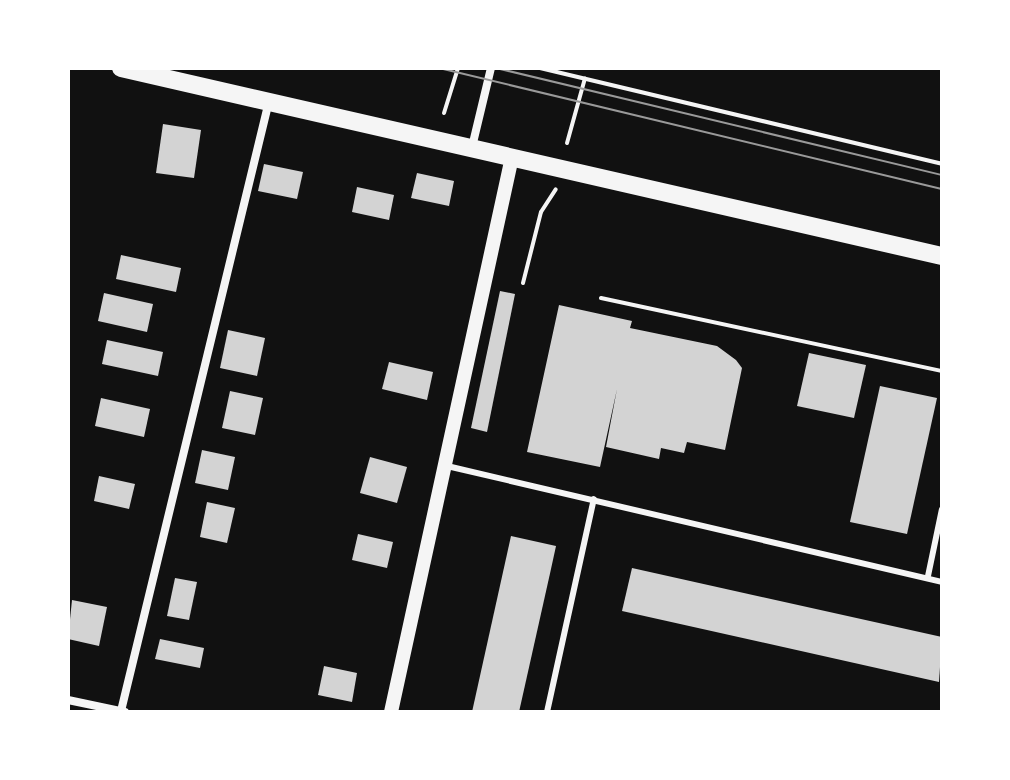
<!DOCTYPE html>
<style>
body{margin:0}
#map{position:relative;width:1010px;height:780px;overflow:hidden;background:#111;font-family:"DejaVu Sans",sans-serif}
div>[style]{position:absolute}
.building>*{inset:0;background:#d3d3d3}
.path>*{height:4px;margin:-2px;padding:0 2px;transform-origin:2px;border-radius:2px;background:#f5f5f5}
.service>*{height:6px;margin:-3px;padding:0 3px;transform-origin:3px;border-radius:3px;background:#f5f5f5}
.minor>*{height:8px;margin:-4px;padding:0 4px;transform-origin:4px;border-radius:4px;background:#f5f5f5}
.tertiary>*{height:14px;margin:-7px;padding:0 7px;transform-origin:7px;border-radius:7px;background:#f5f5f5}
.primary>*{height:18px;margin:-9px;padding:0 9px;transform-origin:9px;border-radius:9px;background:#f5f5f5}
.tram>*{height:2px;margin:-1px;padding:0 1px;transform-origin:1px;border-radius:1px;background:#9a9a9a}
span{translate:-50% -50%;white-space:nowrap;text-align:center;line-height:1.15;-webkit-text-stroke:6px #fff;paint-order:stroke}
.frame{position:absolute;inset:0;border:70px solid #fff;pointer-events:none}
</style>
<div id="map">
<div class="building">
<i style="clip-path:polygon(163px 124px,201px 130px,194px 178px,156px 173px)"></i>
<i style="clip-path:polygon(264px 164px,303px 172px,297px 199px,258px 191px)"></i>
<i style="clip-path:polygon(417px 173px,454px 181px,449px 206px,411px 198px)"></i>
<i style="clip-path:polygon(357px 187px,394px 195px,389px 220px,352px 212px)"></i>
<i style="clip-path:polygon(121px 255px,181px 268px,176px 292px,116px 279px)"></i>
<i style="clip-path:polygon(500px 291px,515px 294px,487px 432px,471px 428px)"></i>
<i style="clip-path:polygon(104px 293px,153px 304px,147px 332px,98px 321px)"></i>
<i style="clip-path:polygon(559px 305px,632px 321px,630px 328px,717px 346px,736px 360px,742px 368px,725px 450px,687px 442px,684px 453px,661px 448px,659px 459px,606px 447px,617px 389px,600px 467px,527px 452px)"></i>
<i style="clip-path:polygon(228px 330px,265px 338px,257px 376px,220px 368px)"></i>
<i style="clip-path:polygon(107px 340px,163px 352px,158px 376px,102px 364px)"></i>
<i style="clip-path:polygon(809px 353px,866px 365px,854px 418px,797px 406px)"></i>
<i style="clip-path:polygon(389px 362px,433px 372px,427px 400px,382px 389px)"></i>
<i style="clip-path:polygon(880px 386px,937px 398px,907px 534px,850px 522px)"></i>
<i style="clip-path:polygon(230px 391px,263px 398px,255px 435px,222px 428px)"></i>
<i style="clip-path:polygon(101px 398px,150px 409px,144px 437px,95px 426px)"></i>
<i style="clip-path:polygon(202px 450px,235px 457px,228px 490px,195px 483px)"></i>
<i style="clip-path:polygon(370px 457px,407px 467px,397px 503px,360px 493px)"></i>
<i style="clip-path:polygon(99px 476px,135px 484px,129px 509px,94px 501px)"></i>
<i style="clip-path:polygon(207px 502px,235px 508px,227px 543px,200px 537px)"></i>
<i style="clip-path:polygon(358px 534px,393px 542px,387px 568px,352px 560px)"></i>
<i style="clip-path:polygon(511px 536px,556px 546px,551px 569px,519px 712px,472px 712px)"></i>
<i style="clip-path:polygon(632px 568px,942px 637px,939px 682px,622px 611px)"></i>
<i style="clip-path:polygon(175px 578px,197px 582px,189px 620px,167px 616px)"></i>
<i style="clip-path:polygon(72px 600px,107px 607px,99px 646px,68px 639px)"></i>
<i style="clip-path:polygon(160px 639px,204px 648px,200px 668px,155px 659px)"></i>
<i style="clip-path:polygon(324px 666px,357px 673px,352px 702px,318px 695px)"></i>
</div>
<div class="path">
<i style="left:540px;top:68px;width:413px;rotate:13.4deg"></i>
<i style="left:444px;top:113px;width:47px;rotate:-72.7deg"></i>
<i style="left:567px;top:143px;width:67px;rotate:-74.5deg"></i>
<i style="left:523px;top:283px;width:73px;rotate:-75.8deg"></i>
<i style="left:541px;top:212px;width:27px;rotate:-57deg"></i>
<i style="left:601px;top:298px;width:349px;rotate:12.1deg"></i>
</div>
<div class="service">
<i style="left:447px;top:466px;width:508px;rotate:13.19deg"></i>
<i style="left:928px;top:576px;width:68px;rotate:-78.2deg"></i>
<i style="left:547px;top:712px;width:218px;rotate:-77.6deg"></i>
</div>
<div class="minor">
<i style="left:472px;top:147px;width:81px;rotate:-76.5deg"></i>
<i style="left:68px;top:700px;width:58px;rotate:11.9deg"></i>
<i style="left:121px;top:711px;width:628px;rotate:-76.36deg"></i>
</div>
<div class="tertiary">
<i style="left:391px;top:712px;width:568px;rotate:-77.7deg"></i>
</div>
<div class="primary">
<i style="left:121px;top:68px;width:842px;rotate:12.9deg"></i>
</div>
<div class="tram">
<i style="left:439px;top:68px;width:517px;rotate:13.53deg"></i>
<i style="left:496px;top:68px;width:459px;rotate:13.5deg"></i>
</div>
<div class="frame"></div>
</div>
